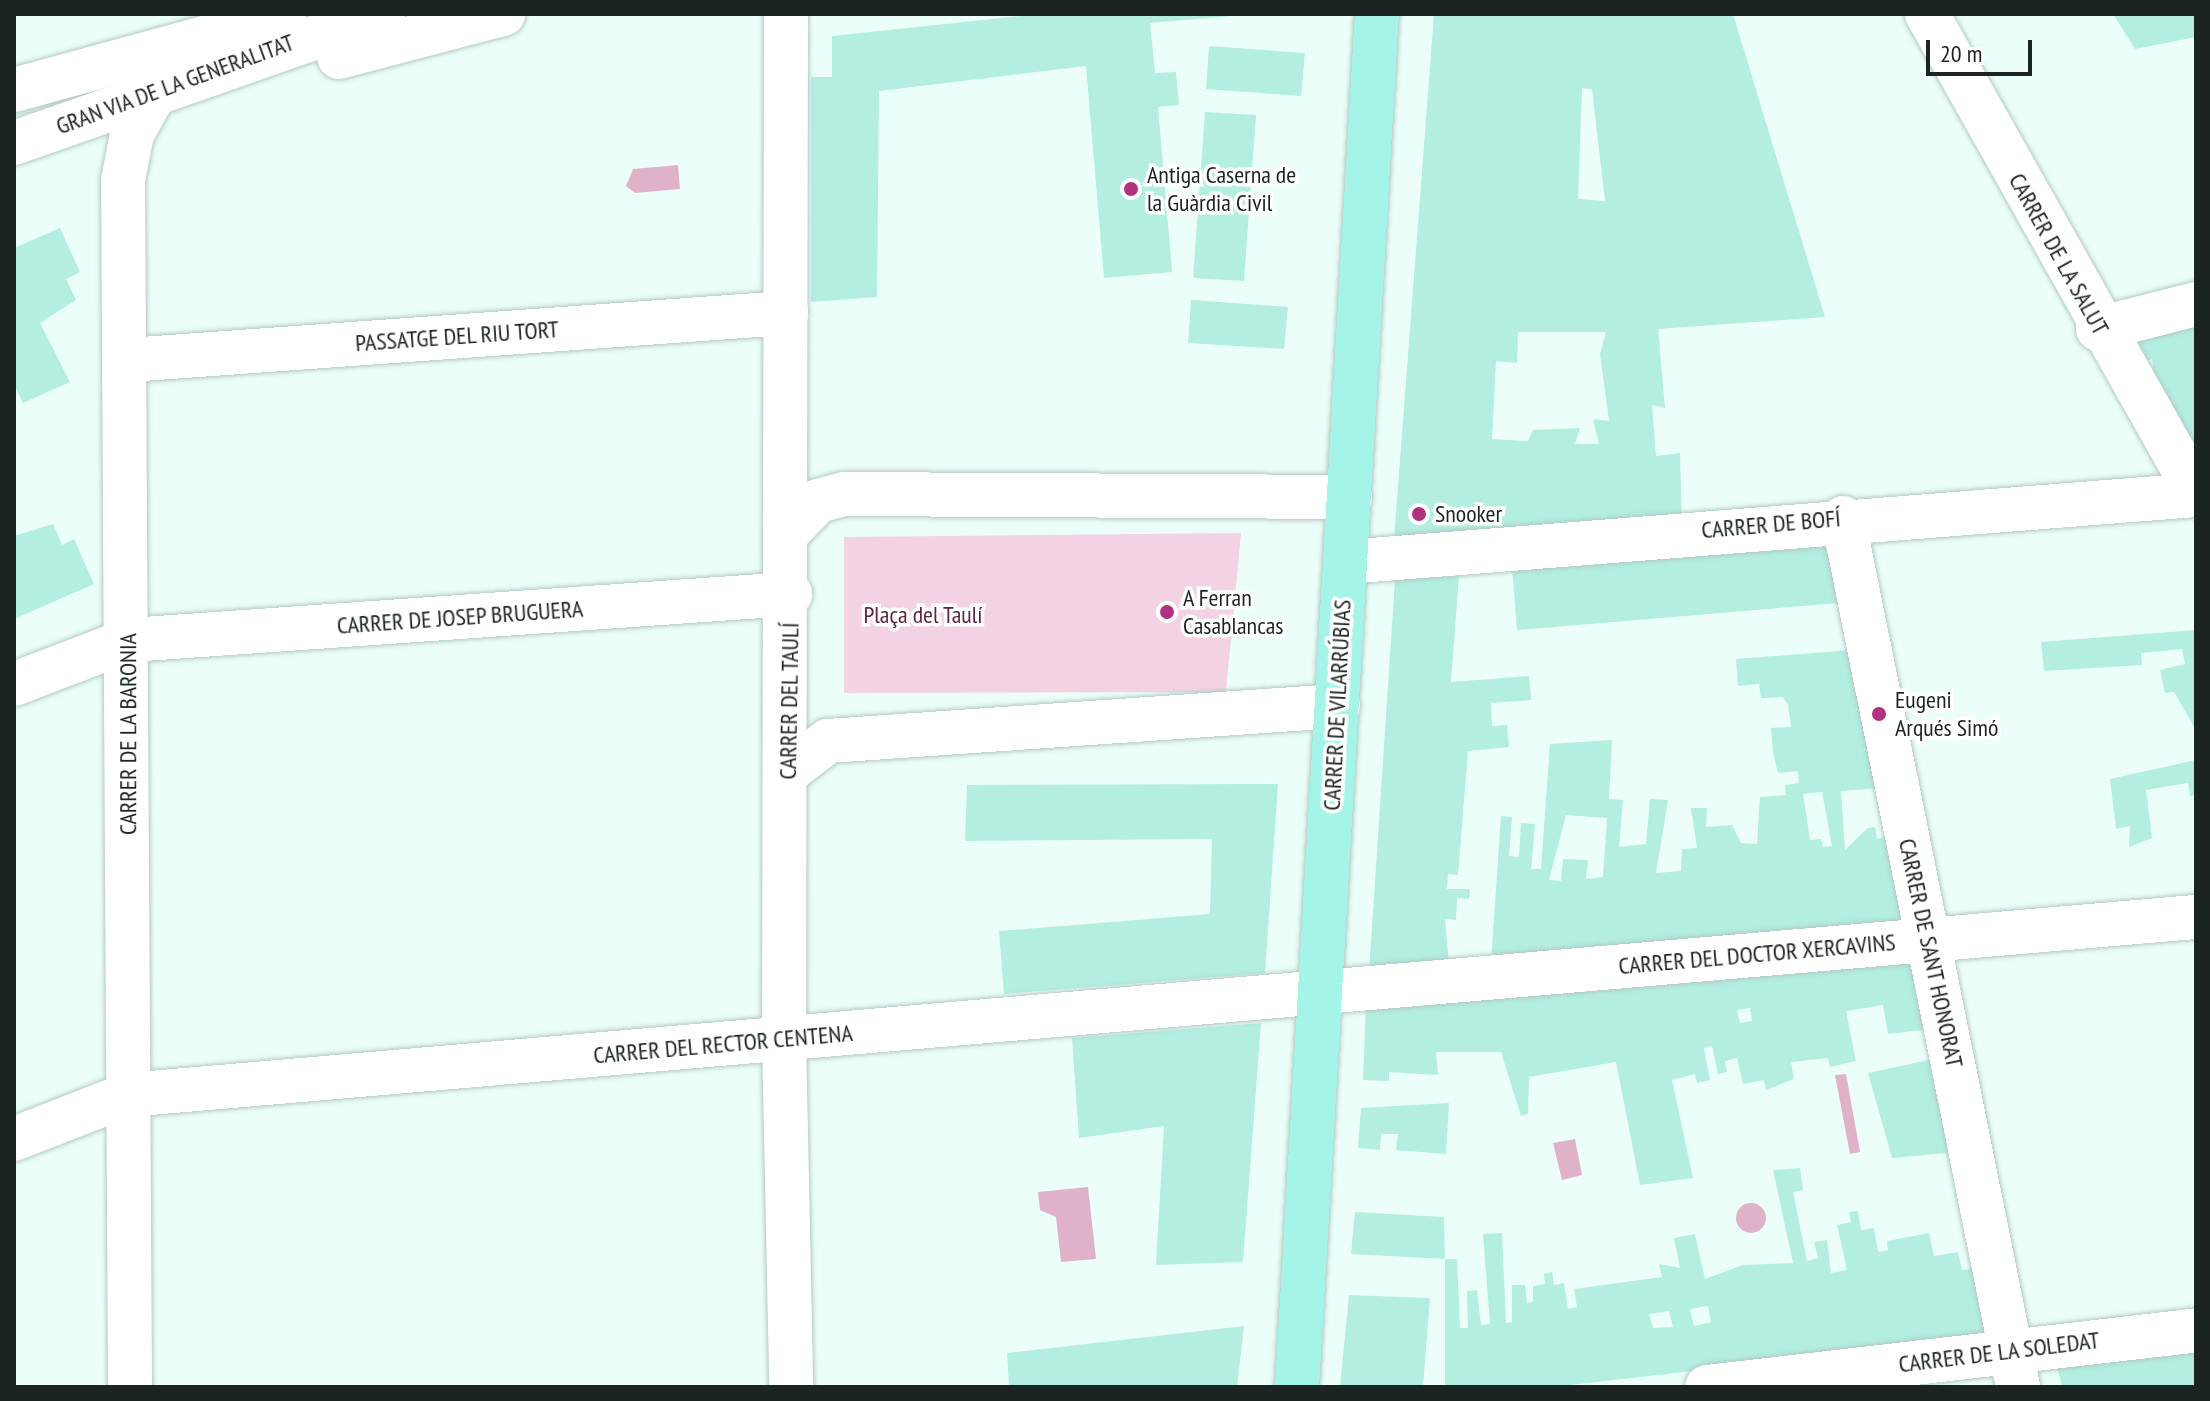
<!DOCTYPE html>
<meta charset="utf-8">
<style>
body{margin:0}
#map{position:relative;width:2210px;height:1401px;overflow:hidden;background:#ebfef9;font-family:"PT Sans Narrow",sans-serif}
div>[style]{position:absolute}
.green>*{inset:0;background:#f3d3e3}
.water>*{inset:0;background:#e0b2ca}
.round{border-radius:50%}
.building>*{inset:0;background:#b3eee1}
.roads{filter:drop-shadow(0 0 2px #b2c9c4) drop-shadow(0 0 2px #b2c9c4)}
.minor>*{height:44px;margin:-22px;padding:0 22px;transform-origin:22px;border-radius:22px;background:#fff}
.major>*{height:44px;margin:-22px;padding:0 22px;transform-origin:22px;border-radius:22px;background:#a4f5e7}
.dots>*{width:22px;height:22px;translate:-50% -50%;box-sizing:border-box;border:4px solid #fff;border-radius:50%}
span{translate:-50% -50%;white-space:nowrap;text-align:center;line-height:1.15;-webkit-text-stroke:7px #fff;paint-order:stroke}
.street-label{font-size:24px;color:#1b2422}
.poi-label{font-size:24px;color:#1b2422}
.left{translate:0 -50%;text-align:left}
.park-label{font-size:24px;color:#5b2344}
.frame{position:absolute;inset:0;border:16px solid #1b2422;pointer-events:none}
.scale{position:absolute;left:1926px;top:40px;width:106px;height:36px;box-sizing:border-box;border:4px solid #1b2422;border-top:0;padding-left:10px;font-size:24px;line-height:28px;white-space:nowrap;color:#1b2422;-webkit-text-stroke:6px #fff;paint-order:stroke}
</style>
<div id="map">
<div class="green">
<i style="clip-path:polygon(1241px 533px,1226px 692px,844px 693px,844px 537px)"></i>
</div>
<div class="water">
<i style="clip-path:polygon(678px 165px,680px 189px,635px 193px,626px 186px,633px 169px)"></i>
<i style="clip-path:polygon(1846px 1074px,1860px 1152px,1850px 1154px,1835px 1075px)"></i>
<i style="clip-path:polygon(1575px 1139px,1582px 1175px,1562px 1180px,1553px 1143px)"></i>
<i style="clip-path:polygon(1088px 1187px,1096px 1259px,1061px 1262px,1056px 1217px,1040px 1210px,1038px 1192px)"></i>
<i class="round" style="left:1736px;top:1203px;width:30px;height:30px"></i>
</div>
<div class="building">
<i style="clip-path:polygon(1039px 14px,1255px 14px,1150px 23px,1155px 73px,1176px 72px,1179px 105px,1158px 107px,1172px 272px,1104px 278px,1086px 66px,879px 91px,877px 297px,811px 302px,811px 77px,832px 77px,832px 36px)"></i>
<i style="clip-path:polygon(evenodd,1434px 14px,1733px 14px,1825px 317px,1658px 329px,1665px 408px,1652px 405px,1656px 456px,1680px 453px,1682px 526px,1393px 552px,1434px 14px,1582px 88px,1592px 89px,1605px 201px,1578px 199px,1582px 88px,1434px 14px,1518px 332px,1606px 332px,1600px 354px,1609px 421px,1593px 419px,1599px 444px,1575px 444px,1580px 428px,1533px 430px,1528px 441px,1492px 439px,1496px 361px,1517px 363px,1518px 332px)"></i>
<i style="clip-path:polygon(2113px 14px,2196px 14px,2196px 37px,2135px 49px)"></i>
<i style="clip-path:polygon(1209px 46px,1305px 53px,1301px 96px,1206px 89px)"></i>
<i style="clip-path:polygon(1205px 112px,1256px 115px,1244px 281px,1193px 278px)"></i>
<i style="clip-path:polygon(60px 228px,80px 272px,66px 279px,76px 300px,40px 323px,70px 382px,23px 403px,14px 384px,14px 248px)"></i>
<i style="clip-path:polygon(1191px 300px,1288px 307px,1284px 349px,1188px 343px)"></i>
<i style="clip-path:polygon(2196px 318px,2196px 449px,2154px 375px,2152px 359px,2145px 361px,2130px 335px)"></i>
<i style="clip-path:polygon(53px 524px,62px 545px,74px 539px,94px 584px,14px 619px,14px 536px)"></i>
<i style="clip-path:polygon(1830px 544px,1839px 603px,1517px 630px,1512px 567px)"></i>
<i style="clip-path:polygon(1459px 576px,1451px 682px,1529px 676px,1531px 700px,1491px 703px,1492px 726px,1507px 725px,1509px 747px,1468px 751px,1458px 875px,1448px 874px,1447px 889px,1470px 889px,1469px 899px,1457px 898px,1456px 920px,1445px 919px,1449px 966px,1369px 972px,1395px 580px)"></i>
<i style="clip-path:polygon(2196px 630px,2196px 730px,2174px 692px,2165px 693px,2160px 670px,2185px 664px,2182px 649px,2141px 653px,2142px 665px,2044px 671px,2041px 642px)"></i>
<i style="clip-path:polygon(evenodd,1853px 650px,1880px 788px,1841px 791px,1845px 850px,1868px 828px,1875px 827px,1877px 839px,1891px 836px,1909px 927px,1491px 962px,1501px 816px,1512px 817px,1509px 856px,1519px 857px,1521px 823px,1535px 824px,1531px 869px,1541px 869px,1550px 744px,1612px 740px,1609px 799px,1623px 800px,1619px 847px,1646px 844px,1650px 799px,1668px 800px,1656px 873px,1681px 871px,1682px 849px,1697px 848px,1691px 808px,1707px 808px,1706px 827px,1732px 825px,1741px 843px,1757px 844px,1760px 797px,1786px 795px,1785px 785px,1799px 783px,1798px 771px,1778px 773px,1773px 753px,1771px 728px,1791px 727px,1788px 705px,1783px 697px,1761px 698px,1759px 684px,1738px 686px,1736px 659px,1853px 650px,1822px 792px,1832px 846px,1823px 847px,1821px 839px,1810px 840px,1803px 794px,1822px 792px,1853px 650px,1566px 815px,1607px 818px,1603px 877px,1586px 879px,1588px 860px,1563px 859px,1561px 881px,1549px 880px,1566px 815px)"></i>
<i style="clip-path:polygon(2196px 760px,2196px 795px,2190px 796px,2188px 783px,2146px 790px,2152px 838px,2129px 847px,2130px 826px,2116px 829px,2110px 779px)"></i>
<i style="clip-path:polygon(1278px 784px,1265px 973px,1004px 994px,999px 931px,1210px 914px,1212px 839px,965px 841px,967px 785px)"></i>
<i style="clip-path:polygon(evenodd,1917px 955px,1931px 1029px,1888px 1034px,1883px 1005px,1846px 1011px,1856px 1061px,1830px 1067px,1828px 1058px,1791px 1062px,1794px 1079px,1766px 1090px,1764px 1080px,1743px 1084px,1737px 1058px,1725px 1061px,1727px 1072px,1718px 1074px,1712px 1046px,1704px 1048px,1710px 1080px,1697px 1083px,1695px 1074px,1672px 1080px,1693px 1178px,1640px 1185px,1616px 1062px,1529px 1077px,1528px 1114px,1521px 1116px,1501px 1052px,1436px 1052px,1438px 1075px,1389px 1072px,1389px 1081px,1363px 1080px,1366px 1002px,1917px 955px,1750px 1008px,1752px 1021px,1740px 1023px,1737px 1010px,1750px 1008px)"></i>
<i style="clip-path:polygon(1261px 1023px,1243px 1262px,1156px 1265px,1164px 1126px,1079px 1138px,1072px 1038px)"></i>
<i style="clip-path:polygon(1938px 1058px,1958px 1152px,1892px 1158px,1868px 1073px)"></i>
<i style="clip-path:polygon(1449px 1103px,1446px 1154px,1396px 1150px,1398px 1134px,1381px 1134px,1380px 1150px,1358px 1148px,1361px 1108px)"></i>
<i style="clip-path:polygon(evenodd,1800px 1168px,1803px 1190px,1793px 1192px,1807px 1261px,1818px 1258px,1814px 1242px,1827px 1240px,1831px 1273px,1847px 1270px,1837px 1225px,1851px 1222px,1849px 1212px,1858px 1211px,1861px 1230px,1874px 1228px,1878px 1252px,1888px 1250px,1887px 1241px,1929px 1233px,1934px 1256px,1958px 1252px,1962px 1270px,1971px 1269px,1967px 1231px,1997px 1336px,1553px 1387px,1445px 1387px,1445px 1259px,1351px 1254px,1355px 1212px,1444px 1217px,1445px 1259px,1457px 1259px,1460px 1328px,1468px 1328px,1467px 1291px,1477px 1290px,1481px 1325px,1490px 1324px,1483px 1234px,1502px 1233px,1506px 1323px,1512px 1322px,1512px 1285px,1525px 1285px,1527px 1303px,1533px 1302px,1533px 1286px,1545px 1284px,1544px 1274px,1552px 1272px,1554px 1285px,1564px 1283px,1568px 1309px,1577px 1307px,1574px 1289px,1662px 1277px,1659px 1264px,1680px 1268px,1674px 1238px,1695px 1234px,1705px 1279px,1743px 1265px,1793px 1263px,1773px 1170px,1800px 1168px,1708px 1306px,1711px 1322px,1694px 1326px,1690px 1309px,1708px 1306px,1800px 1168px,1669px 1311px,1673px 1327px,1653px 1328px,1649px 1314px,1669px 1311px)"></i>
<i style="clip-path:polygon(1349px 1295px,1430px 1298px,1423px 1387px,1340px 1387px)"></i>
<i style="clip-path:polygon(1244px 1326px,1237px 1387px,1009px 1387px,1007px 1353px)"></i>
<i style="clip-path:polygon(2196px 1345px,2196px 1387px,2062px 1387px,2055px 1358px)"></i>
</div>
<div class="roads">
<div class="minor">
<i style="left:786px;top:14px;width:1025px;rotate:90.11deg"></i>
<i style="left:784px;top:1039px;width:348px;rotate:88.8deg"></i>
<i style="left:1927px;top:14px;width:548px;rotate:60.63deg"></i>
<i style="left:339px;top:57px;width:170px;rotate:-14.7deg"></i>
<i style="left:14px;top:90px;width:280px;rotate:-15.3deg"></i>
<i style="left:14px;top:143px;width:391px;rotate:-19.3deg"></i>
<i style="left:2098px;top:329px;width:101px;rotate:-14.3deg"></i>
<i style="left:128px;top:360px;width:660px;rotate:-4.09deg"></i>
<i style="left:1843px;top:518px;width:886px;rotate:78.61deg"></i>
<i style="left:791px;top:529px;width:39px;rotate:-46deg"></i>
<i style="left:818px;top:501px;width:27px;rotate:-15deg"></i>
<i style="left:844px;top:494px;width:506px;rotate:0.34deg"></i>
<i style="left:1346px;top:562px;width:853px;rotate:-4.51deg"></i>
<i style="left:14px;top:684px;width:123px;rotate:-20.9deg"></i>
<i style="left:129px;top:640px;width:663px;rotate:-3.98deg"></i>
<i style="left:788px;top:772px;width:51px;rotate:-37.8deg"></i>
<i style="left:828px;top:741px;width:511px;rotate:-3.93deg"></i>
<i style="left:14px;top:1139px;width:121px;rotate:-21.3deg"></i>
<i style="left:127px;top:1095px;width:2077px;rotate:-4.92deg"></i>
<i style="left:130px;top:1387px;width:1207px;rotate:-90.33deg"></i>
<i style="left:123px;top:180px;width:47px;rotate:-78.9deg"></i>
<i style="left:132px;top:134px;width:51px;rotate:-60.9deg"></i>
<i style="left:1707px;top:1387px;width:492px;rotate:-6.6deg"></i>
</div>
<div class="major">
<i style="left:1297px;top:1387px;width:1375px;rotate:-86.67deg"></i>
</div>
</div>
<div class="dots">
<i style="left:1131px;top:189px;background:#b03281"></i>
<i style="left:1419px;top:514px;background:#b03281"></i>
<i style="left:1167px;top:612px;background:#b03281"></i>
<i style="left:1879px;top:714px;background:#b03281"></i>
</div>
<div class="street-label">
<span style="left:175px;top:84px;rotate:-20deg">GRAN VIA DE LA GENERALITAT</span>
<span style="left:2059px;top:254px;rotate:61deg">CARRER DE LA SALUT</span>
<span style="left:457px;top:336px;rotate:-4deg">PASSATGE DEL RIU TORT</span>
<span style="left:1771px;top:524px;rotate:-5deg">CARRER DE BOFÍ</span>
<span style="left:460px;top:617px;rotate:-4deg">CARRER DE JOSEP BRUGUERA</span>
<span style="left:789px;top:701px;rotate:-89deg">CARRER DEL TAULÍ</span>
<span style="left:1337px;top:705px;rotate:-87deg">CARRER DE VILARRÚBIAS</span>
<span style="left:128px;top:734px;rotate:-90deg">CARRER DE LA BARONIA</span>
<span style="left:1931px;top:953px;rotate:78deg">CARRER DE SANT HONORAT</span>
<span style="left:1757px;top:954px;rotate:-5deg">CARRER DEL DOCTOR XERCAVINS</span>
<span style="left:723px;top:1044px;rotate:-5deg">CARRER DEL RECTOR CENTENA</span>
<span style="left:1999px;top:1352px;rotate:-7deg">CARRER DE LA SOLEDAT</span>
</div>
<div class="poi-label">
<span class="left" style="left:1147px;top:189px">Antiga Caserna de<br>la Guàrdia Civil</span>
<span class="left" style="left:1435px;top:514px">Snooker</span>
<span class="left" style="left:1183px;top:612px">A Ferran<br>Casablancas</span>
<span class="left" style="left:1895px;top:714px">Eugeni<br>Arqués Simó</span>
</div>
<div class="park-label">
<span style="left:923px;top:615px">Plaça del Taulí</span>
</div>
<div class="frame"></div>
<div class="scale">20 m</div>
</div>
